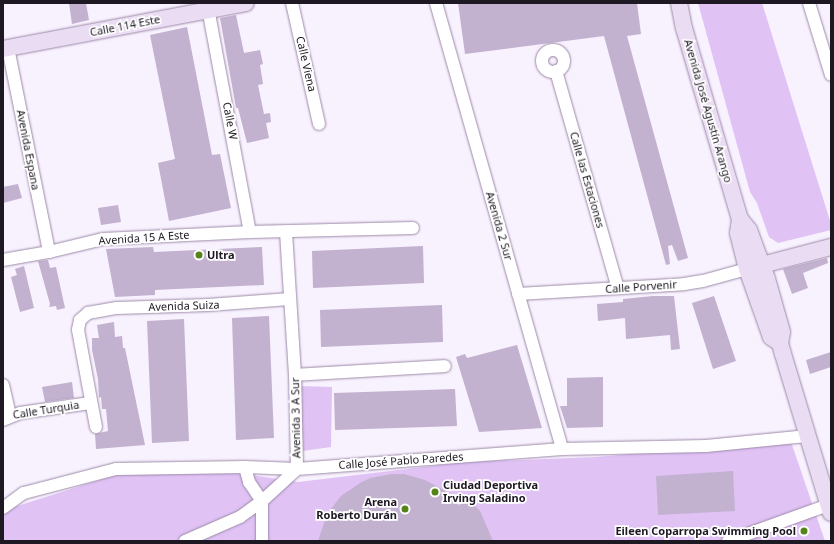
<!DOCTYPE html>
<meta charset="utf-8">
<style>
body{margin:0}
#map{position:relative;width:834px;height:544px;overflow:hidden;background:#f8f1fe;font-family:"Noto Sans",sans-serif}
div>[style]{position:absolute}
.green>*{inset:0;background:#e0c2f5}
.building>*{inset:0;background:#c3b1d0}
.roads{filter:drop-shadow(0 0 1px #9c8aa8) drop-shadow(0 0 1px #9c8aa8)}
.street>*{height:12px;margin:-6px;padding:0 6px;transform-origin:6px;border-radius:6px;background:#fff}
.street>.ring{margin:-6px;padding:0;box-sizing:content-box;background:none;border:12px solid #fff;border-radius:50%}
.secondary>*{height:16px;margin:-8px;padding:0 8px;transform-origin:8px;border-radius:8px;background:#eadcf3}
.dots>*{width:11px;height:11px;translate:-50% -50%;box-sizing:border-box;border:2px solid #fff;border-radius:50%}
span{translate:-50% -50%;white-space:nowrap;text-align:center;line-height:1.15;-webkit-text-stroke:3.5px #fff;paint-order:stroke}
.street-label{font-size:11px;color:#1e1823}
.poi-label{font-size:11px;color:#1e1823;font-weight:700}
.left{translate:0 -50%;text-align:left}
.right{translate:-100% -50%;text-align:right}
.frame{position:absolute;inset:0;border:4px solid #1e1823;pointer-events:none}
</style>
<div id="map">
<div class="green">
<i style="clip-path:polygon(698px 3px,762px 3px,831px 224px,831px 230px,778px 243px,769px 237px,757px 203px,750px 192px)"></i>
<i style="clip-path:polygon(300px 386px,332px 387px,331px 447px,303px 451px)"></i>
<i style="clip-path:polygon(790px 439px,825px 541px,3px 541px,3px 502px,8px 509px,115px 475px,231px 472px,298px 482px,466px 462px,597px 457px)"></i>
</div>
<div class="building">
<i style="clip-path:polygon(69px 3px,86px 3px,89px 20px,72px 24px)"></i>
<i style="clip-path:polygon(458px 3px,637px 3px,641px 34px,627px 36px,688px 258px,678px 261px,672px 245px,668px 246px,670px 264px,666px 265px,604px 36px,465px 54px)"></i>
<i style="clip-path:polygon(236px 15px,244px 53px,260px 50px,263px 64px,260px 65px,263px 84px,258px 85px,264px 114px,270px 113px,271px 122px,266px 123px,269px 138px,247px 143px,238px 108px,236px 108px,220px 18px)"></i>
<i style="clip-path:polygon(187px 27px,212px 155px,220px 154px,231px 208px,169px 221px,158px 163px,175px 159px,150px 35px)"></i>
<i style="clip-path:polygon(18px 184px,22px 198px,3px 203px,3px 187px)"></i>
<i style="clip-path:polygon(118px 205px,121px 222px,101px 225px,98px 208px)"></i>
<i style="clip-path:polygon(423px 246px,424px 283px,313px 288px,312px 251px)"></i>
<i style="clip-path:polygon(153px 247px,154px 252px,262px 247px,264px 285px,155px 290px,155px 295px,115px 297px,106px 249px)"></i>
<i style="clip-path:polygon(827px 258px,828px 263px,803px 273px,808px 288px,792px 294px,783px 269px)"></i>
<i style="clip-path:polygon(48px 260px,50px 268px,56px 267px,65px 308px,57px 310px,56px 306px,49px 307px,50px 304px,38px 261px)"></i>
<i style="clip-path:polygon(24px 266px,34px 308px,20px 312px,11px 277px,17px 275px,15px 269px)"></i>
<i style="clip-path:polygon(653px 296px,674px 296px,680px 349px,671px 350px,670px 335px,626px 339px,625px 318px,598px 321px,597px 304px,623px 302px,623px 299px)"></i>
<i style="clip-path:polygon(714px 296px,736px 361px,713px 369px,692px 303px)"></i>
<i style="clip-path:polygon(442px 305px,443px 342px,321px 347px,320px 310px)"></i>
<i style="clip-path:polygon(269px 316px,274px 438px,236px 440px,232px 318px)"></i>
<i style="clip-path:polygon(184px 319px,189px 441px,152px 443px,147px 321px)"></i>
<i style="clip-path:polygon(114px 322px,115px 337px,122px 336px,123px 348px,125px 348px,145px 445px,96px 449px,95px 434px,108px 431px,106px 409px,102px 409px,101px 397px,99px 398px,98px 379px,92px 350px,92px 338px,99px 338px,97px 325px)"></i>
<i style="clip-path:polygon(517px 345px,542px 428px,479px 432px,456px 357px,465px 354px,467px 358px)"></i>
<i style="clip-path:polygon(831px 352px,831px 367px,810px 374px,806px 360px)"></i>
<i style="clip-path:polygon(603px 377px,603px 427px,567px 428px,560px 406px,567px 406px,567px 378px)"></i>
<i style="clip-path:polygon(72px 382px,74px 398px,45px 402px,42px 387px)"></i>
<i style="clip-path:polygon(455px 389px,457px 426px,335px 430px,334px 393px)"></i>
<i style="clip-path:polygon(733px 471px,735px 511px,658px 515px,656px 476px)"></i>
<i style="clip-path:polygon(392px 474px,404px 474px,425px 480px,444px 490px,459px 506px,467px 497px,480px 511px,493px 541px,318px 541px,327px 514px,341px 496px,360px 483px,370px 478px)"></i>
</div>
<div class="roads">
<div class="street">
<i style="left:207px;top:3px;width:233px;rotate:79.4deg"></i>
<i style="left:292px;top:3px;width:124px;rotate:77.4deg"></i>
<i style="left:436px;top:3px;width:463px;rotate:74.2deg"></i>
<i style="left:809px;top:3px;width:75px;rotate:73deg"></i>
<i style="left:8px;top:48px;width:208px;rotate:78.6deg"></i>
<i class="ring" style="left:542px;top:50px;width:10px;height:10px"></i>
<i style="left:556px;top:71px;width:226px;rotate:74.1deg"></i>
<i style="left:3px;top:260px;width:47px;rotate:-9.9deg"></i>
<i style="left:49px;top:252px;width:56px;rotate:-13.5deg"></i>
<i style="left:103px;top:239px;width:147px;rotate:-2.7deg"></i>
<i style="left:250px;top:232px;width:163px;rotate:-1.4deg"></i>
<i style="left:518px;top:294px;width:166px;rotate:-3.4deg"></i>
<i style="left:684px;top:284px;width:19px;rotate:-9deg"></i>
<i style="left:703px;top:281px;width:53px;rotate:-15.4deg"></i>
<i style="left:295px;top:375px;width:150px;rotate:-3.4deg"></i>
<i style="left:3px;top:385px;width:32px;rotate:77deg"></i>
<i style="left:3px;top:420px;width:18px;rotate:-22deg"></i>
<i style="left:20px;top:413px;width:71px;rotate:-8.1deg"></i>
<i style="left:96px;top:427px;width:99px;rotate:-100.5deg"></i>
<i style="left:78px;top:330px;width:10px;rotate:-79deg"></i>
<i style="left:80px;top:320px;width:11px;rotate:-41deg"></i>
<i style="left:88px;top:313px;width:29px;rotate:-10deg"></i>
<i style="left:117px;top:308px;width:91px;rotate:-1.9deg"></i>
<i style="left:208px;top:305px;width:82px;rotate:-4.2deg"></i>
<i style="left:245px;top:467px;width:16px;rotate:75deg"></i>
<i style="left:249px;top:482px;width:23px;rotate:56deg"></i>
<i style="left:262px;top:501px;width:40px;rotate:90deg"></i>
<i style="left:3px;top:508px;width:26px;rotate:-36deg"></i>
<i style="left:24px;top:493px;width:95px;rotate:-14.6deg"></i>
<i style="left:116px;top:469px;width:129px;rotate:-0.9deg"></i>
<i style="left:245px;top:467px;width:52px;rotate:2.2deg"></i>
<i style="left:297px;top:469px;width:266px;rotate:-4.3deg"></i>
<i style="left:562px;top:449px;width:144px;rotate:-1.2deg"></i>
<i style="left:706px;top:446px;width:100px;rotate:-5.7deg"></i>
<i style="left:185px;top:541px;width:60px;rotate:-23.6deg"></i>
<i style="left:240px;top:517px;width:27px;rotate:-36deg"></i>
<i style="left:262px;top:501px;width:47px;rotate:-42.4deg"></i>
<i style="left:297px;top:469px;width:94px;rotate:-91.2deg"></i>
<i style="left:295px;top:375px;width:143px;rotate:-93.6deg"></i>
<i style="left:728px;top:541px;width:106px;rotate:-19.8deg"></i>
</div>
<div class="secondary">
<i style="left:679px;top:3px;width:25px;rotate:79deg"></i>
<i style="left:684px;top:28px;width:199px;rotate:73.7deg"></i>
<i style="left:740px;top:219px;width:14px;rotate:51deg"></i>
<i style="left:749px;top:230px;width:52px;rotate:69.8deg"></i>
<i style="left:767px;top:279px;width:55px;rotate:74.2deg"></i>
<i style="left:782px;top:332px;width:11px;rotate:100deg"></i>
<i style="left:780px;top:343px;width:11px;rotate:75deg"></i>
<i style="left:783px;top:354px;width:166px;rotate:73.2deg"></i>
<i style="left:3px;top:49px;width:247px;rotate:-10.7deg"></i>
<i style="left:740px;top:219px;width:14px;rotate:98deg"></i>
<i style="left:738px;top:233px;width:37px;rotate:76deg"></i>
<i style="left:747px;top:269px;width:72px;rotate:70.6deg"></i>
<i style="left:771px;top:337px;width:11px;rotate:34deg"></i>
<i style="left:762px;top:265px;width:71px;rotate:-14.6deg"></i>
</div>
</div>
<div class="dots">
<i style="left:199px;top:255px;background:#548417"></i>
<i style="left:435px;top:492px;background:#548417"></i>
<i style="left:405px;top:509px;background:#548417"></i>
<i style="left:804px;top:531px;background:#548417"></i>
</div>
<div class="street-label">
<span style="left:125px;top:26px;rotate:-11deg">Calle 114 Este</span>
<span style="left:306px;top:64px;rotate:77deg">Calle Viena</span>
<span style="left:708px;top:111px;rotate:74deg">Avenida José Agustín Arango</span>
<span style="left:230px;top:121px;rotate:79deg">Calle W</span>
<span style="left:28px;top:150px;rotate:79deg">Avenida Espana</span>
<span style="left:587px;top:180px;rotate:74deg">Calle las Estaciones</span>
<span style="left:499px;top:226px;rotate:74deg">Avenida 2 Sur</span>
<span style="left:144px;top:238px;rotate:-4deg">Avenida 15 A Este</span>
<span style="left:641px;top:287px;rotate:-4deg">Calle Porvenir</span>
<span style="left:184px;top:306px;rotate:-2deg">Avenida Suiza</span>
<span style="left:46px;top:410px;rotate:-9deg">Calle Turquia</span>
<span style="left:296px;top:418px;rotate:-91deg">Avenida 3 A Sur</span>
<span style="left:401px;top:461px;rotate:-4deg">Calle José Pablo Paredes</span>
</div>
<div class="poi-label">
<span class="left" style="left:207px;top:255px">Ultra</span>
<span class="left" style="left:443px;top:492px">Ciudad Deportiva<br>Irving Saladino</span>
<span class="right" style="left:397px;top:509px">Arena<br>Roberto Durán</span>
<span class="right" style="left:796px;top:531px">Eileen Coparropa Swimming Pool</span>
</div>
<div class="frame"></div>
</div>
